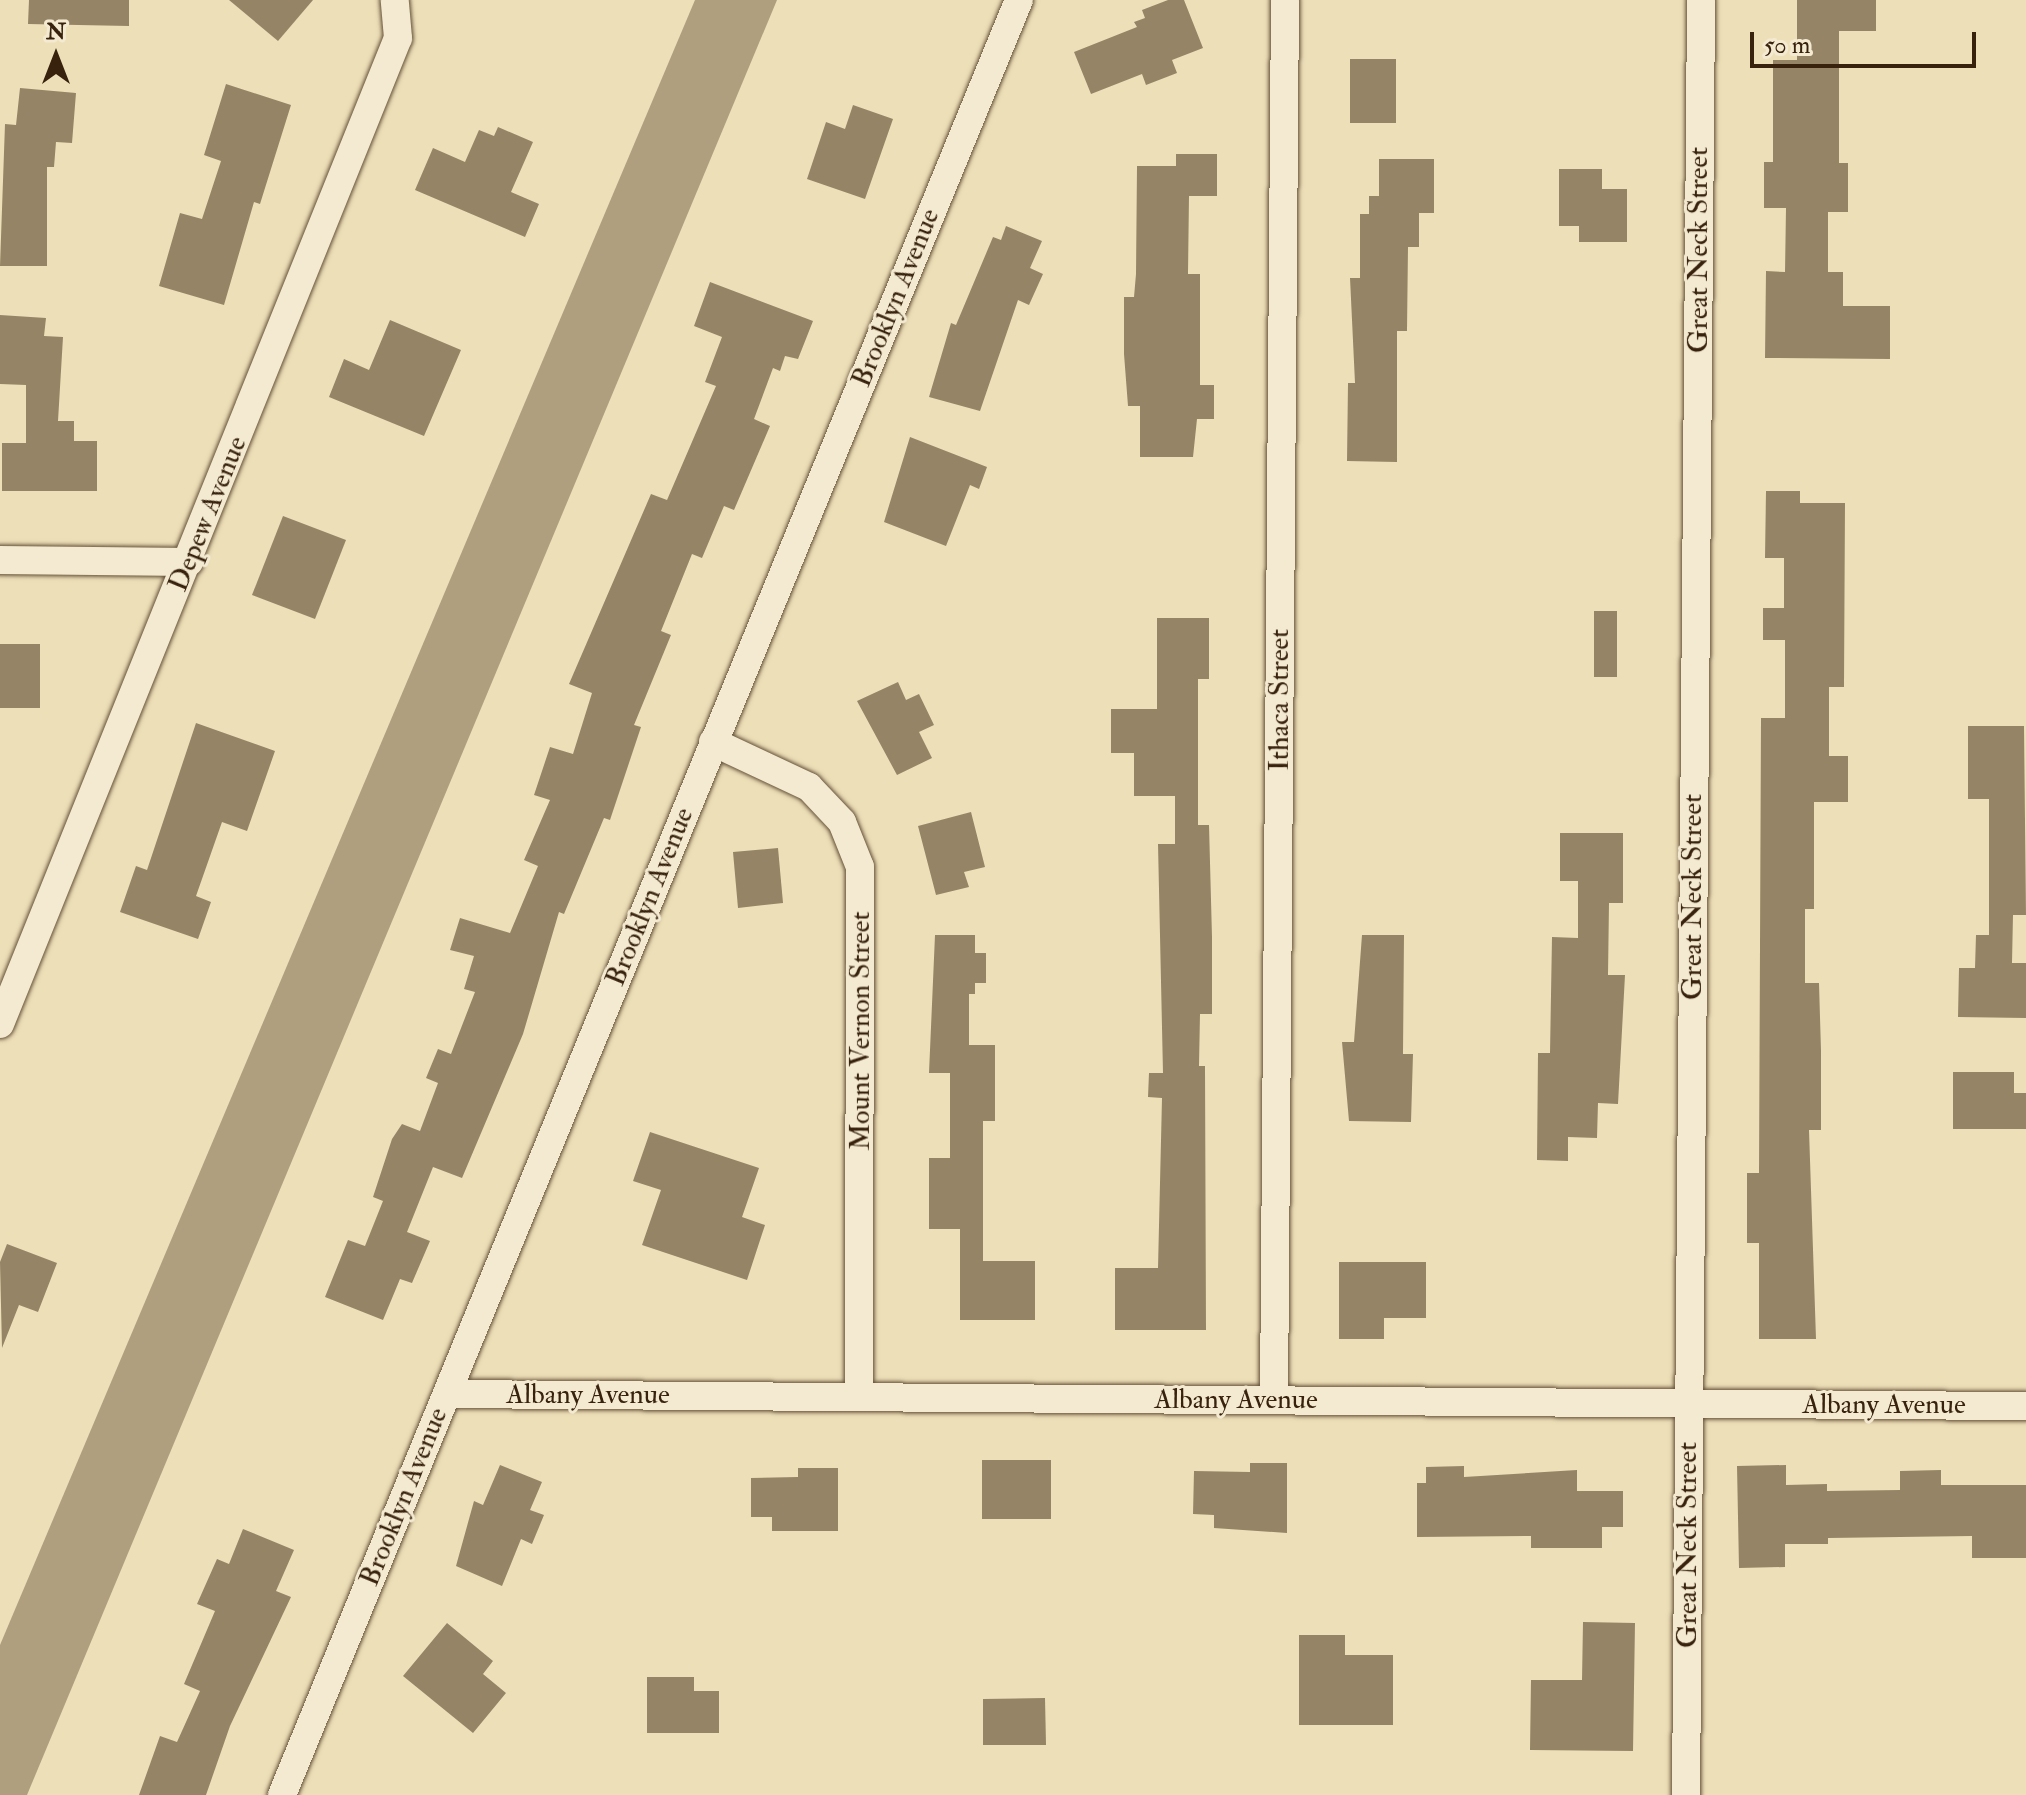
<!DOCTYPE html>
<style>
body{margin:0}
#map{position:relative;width:2026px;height:1795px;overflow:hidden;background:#eddfb8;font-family:"IM FELL Double Pica",serif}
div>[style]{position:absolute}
.water>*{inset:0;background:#af9f7e}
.building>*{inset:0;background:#968466}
.roads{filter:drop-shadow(0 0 2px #655138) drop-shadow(0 0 2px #655138)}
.minor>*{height:28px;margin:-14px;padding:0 14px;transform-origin:14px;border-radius:14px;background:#f3ead1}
span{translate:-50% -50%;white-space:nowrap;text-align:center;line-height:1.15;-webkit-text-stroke:6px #f3ead1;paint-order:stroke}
.street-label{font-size:28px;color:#38220d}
.north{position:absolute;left:16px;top:16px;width:80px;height:80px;-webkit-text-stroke:6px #f3ead1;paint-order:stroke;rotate:0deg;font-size:22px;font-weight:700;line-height:32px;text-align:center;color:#38220d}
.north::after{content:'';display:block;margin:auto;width:28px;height:36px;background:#38220d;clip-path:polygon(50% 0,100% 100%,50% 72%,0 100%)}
.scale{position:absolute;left:1750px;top:32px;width:226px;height:36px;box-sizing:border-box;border:4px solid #38220d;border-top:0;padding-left:10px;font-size:24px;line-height:28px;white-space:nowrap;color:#38220d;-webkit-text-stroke:6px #f3ead1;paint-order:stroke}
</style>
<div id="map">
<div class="water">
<i style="clip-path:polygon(695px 0,777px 0,27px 1795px,0 1795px,0 1645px)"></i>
</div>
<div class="building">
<i style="clip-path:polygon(29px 0,129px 0,129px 26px,28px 24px)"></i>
<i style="clip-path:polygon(229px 0,313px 0,278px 41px)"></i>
<i style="clip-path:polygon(1168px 0,1184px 0,1203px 48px,1172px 60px,1177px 73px,1146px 85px,1142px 74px,1091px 94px,1074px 52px,1137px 27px,1134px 22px,1145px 18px,1142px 10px)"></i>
<i style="clip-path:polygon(1797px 0,1876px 0,1876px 31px,1839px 31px,1839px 163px,1848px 163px,1848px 212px,1828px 212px,1828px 272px,1843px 272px,1843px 306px,1890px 306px,1890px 359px,1765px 358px,1766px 271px,1785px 272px,1786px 208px,1764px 208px,1764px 162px,1773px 162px,1773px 60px,1797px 60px)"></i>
<i style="clip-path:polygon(1350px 59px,1396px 59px,1396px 123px,1350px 123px)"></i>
<i style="clip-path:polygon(226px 84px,291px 105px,260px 204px,254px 202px,224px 305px,159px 286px,180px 213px,202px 219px,221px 161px,204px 155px)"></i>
<i style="clip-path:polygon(20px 88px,76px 93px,72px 143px,56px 142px,54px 167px,47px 167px,47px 266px,0 266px,5px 124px,16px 125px)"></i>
<i style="clip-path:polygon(853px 105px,893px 119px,865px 199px,807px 179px,826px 122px,845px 129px)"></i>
<i style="clip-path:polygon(498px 127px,533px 142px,511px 192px,539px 204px,525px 237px,415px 190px,433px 148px,465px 162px,479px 130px,494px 136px)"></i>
<i style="clip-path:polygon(1176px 154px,1217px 154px,1217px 196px,1189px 196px,1188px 274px,1200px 274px,1200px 385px,1214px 385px,1214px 419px,1197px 419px,1193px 457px,1140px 457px,1140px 406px,1128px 406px,1124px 354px,1124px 297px,1134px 297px,1136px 274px,1137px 166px,1176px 166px)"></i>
<i style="clip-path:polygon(1379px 159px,1434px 159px,1434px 213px,1419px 213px,1419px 247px,1408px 247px,1407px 331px,1397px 331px,1397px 462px,1347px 461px,1348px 383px,1355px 383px,1350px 278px,1360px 278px,1360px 214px,1369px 214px,1369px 196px,1379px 196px)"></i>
<i style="clip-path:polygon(1559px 169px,1602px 169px,1602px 189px,1627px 189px,1627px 242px,1579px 242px,1579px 226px,1559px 226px)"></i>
<i style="clip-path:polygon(1006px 226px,1042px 241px,1030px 268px,1043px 274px,1029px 305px,1018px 300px,980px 411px,929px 397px,951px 323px,956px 325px,993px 237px,1001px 240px)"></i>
<i style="clip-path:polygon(710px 282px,813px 321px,798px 359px,785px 356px,780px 371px,773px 368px,754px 419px,770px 426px,734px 510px,724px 506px,702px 558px,692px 554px,661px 631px,671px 635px,634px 725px,641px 727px,610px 820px,604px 818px,564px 914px,559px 912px,523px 1034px,462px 1178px,433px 1167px,407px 1232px,430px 1241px,412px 1283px,400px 1279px,383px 1320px,325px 1297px,348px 1240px,365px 1246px,383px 1201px,373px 1197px,392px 1139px,402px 1124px,420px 1131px,438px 1083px,426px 1078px,438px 1049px,451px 1054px,475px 992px,464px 989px,474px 956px,450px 950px,460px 918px,510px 933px,538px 866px,524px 860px,550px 800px,534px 795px,550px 747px,573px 754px,592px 693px,569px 684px,651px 494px,667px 500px,716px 386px,705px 382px,722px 337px,694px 326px)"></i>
<i style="clip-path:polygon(0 315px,46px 318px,44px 336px,63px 337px,58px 421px,74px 421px,74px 441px,97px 441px,97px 491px,2px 491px,2px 443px,26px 443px,26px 385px,0 384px)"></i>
<i style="clip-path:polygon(390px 320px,461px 350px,424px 436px,329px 397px,344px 359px,369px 370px)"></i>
<i style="clip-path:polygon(910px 437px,987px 467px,979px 489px,970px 485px,946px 546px,884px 522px)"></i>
<i style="clip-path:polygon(1766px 491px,1800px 491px,1800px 503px,1845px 503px,1844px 687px,1829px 687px,1829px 756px,1848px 756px,1848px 802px,1814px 802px,1814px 909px,1805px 909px,1805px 983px,1819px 983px,1821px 1051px,1821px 1130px,1809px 1130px,1816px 1339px,1759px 1339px,1759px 1243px,1747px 1243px,1747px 1173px,1759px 1173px,1761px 718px,1785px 718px,1785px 640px,1763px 640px,1763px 608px,1784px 608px,1784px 558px,1765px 558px)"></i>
<i style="clip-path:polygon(283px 516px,346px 540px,315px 619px,252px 595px)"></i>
<i style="clip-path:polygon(1594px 611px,1617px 611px,1617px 677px,1594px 677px)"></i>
<i style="clip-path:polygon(1157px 618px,1209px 618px,1209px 679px,1198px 679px,1198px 825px,1209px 825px,1212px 937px,1212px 1014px,1200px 1014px,1199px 1066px,1205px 1066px,1206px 1330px,1115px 1330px,1115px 1268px,1158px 1268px,1162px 1098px,1148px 1097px,1149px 1073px,1163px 1073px,1158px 844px,1175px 844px,1175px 796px,1134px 796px,1134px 753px,1111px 753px,1111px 709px,1157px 709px)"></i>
<i style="clip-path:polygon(0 644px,40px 644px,40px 708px,0 708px)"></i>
<i style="clip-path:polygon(898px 682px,906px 700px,919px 694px,934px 725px,919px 732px,932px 758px,897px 775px,857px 701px)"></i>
<i style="clip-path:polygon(196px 723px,275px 751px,247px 831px,222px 822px,196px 896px,211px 902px,198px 939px,120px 912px,136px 866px,147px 870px)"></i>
<i style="clip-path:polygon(1968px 726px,2024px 726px,2026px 915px,2013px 915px,2012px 963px,2026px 963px,2026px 1018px,1958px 1017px,1959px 968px,1975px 968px,1976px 935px,1989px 935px,1989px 799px,1968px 799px)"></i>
<i style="clip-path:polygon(971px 812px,985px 867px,964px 872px,969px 887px,936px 895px,918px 826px)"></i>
<i style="clip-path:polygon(1560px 833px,1623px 833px,1623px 903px,1609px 903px,1608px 975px,1625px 975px,1618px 1104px,1598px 1103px,1597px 1138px,1568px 1137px,1568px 1161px,1537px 1160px,1538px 1053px,1550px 1053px,1552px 937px,1578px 938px,1578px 881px,1560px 881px)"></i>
<i style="clip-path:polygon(778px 848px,783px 903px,738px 908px,733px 852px)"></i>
<i style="clip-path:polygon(935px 935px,975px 935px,975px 953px,986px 953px,986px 983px,975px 983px,975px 994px,969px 994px,969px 1045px,995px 1045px,995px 1121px,983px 1121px,983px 1261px,1035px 1261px,1035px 1320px,960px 1320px,960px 1229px,929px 1229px,929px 1158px,950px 1158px,950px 1073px,929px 1073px)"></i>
<i style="clip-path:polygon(1362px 935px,1404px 935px,1403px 1054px,1413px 1054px,1411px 1122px,1349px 1121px,1342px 1042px,1354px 1042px)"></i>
<i style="clip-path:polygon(1953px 1072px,2014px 1072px,2014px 1093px,2026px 1093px,2026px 1129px,1953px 1129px)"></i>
<i style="clip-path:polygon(650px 1132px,759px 1168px,742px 1217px,765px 1225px,747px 1280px,642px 1245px,661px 1190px,633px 1181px)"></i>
<i style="clip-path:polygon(7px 1244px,57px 1263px,38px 1312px,19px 1305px,2px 1348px,0 1262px)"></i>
<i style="clip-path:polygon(1339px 1262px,1426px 1262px,1426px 1318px,1384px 1318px,1384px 1339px,1339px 1339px)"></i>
<i style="clip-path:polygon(982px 1460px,1051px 1460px,1051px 1519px,982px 1519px)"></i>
<i style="clip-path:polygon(1250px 1463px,1287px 1463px,1287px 1533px,1214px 1528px,1214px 1515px,1193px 1514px,1194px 1471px,1250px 1472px)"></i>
<i style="clip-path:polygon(500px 1465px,542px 1482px,530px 1510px,544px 1515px,532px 1544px,521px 1539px,502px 1586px,456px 1566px,474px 1501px,483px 1505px)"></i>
<i style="clip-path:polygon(1786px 1465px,1786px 1485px,1827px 1484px,1827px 1491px,1900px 1490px,1900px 1471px,1941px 1470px,1941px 1485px,2026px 1485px,2026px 1558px,1972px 1558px,1972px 1536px,1828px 1538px,1828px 1544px,1785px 1544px,1785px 1567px,1739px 1568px,1737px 1466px)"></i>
<i style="clip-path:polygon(1464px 1466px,1464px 1477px,1577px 1470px,1577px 1491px,1623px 1491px,1623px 1527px,1602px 1527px,1602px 1548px,1531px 1548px,1531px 1536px,1417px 1537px,1417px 1483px,1426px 1483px,1426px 1467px)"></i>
<i style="clip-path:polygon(798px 1468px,838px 1468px,838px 1531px,772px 1531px,772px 1517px,751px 1517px,751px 1478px,798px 1477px)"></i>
<i style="clip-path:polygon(243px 1529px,294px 1550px,276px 1591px,291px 1597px,230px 1726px,206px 1795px,139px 1795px,160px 1736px,177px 1742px,200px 1691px,184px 1684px,215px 1611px,197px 1604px,217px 1559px,229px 1564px)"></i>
<i style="clip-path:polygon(1583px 1622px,1635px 1623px,1633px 1751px,1530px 1750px,1531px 1680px,1582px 1680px)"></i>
<i style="clip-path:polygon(447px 1623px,493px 1661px,483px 1674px,506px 1693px,473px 1733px,403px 1676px)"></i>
<i style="clip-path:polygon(1299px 1635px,1345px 1635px,1345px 1655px,1393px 1655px,1393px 1725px,1299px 1725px)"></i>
<i style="clip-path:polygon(647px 1677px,694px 1677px,694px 1691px,719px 1691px,719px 1733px,647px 1733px)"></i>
<i style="clip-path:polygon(1045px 1698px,1046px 1745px,983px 1745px,983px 1699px)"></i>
</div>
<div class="roads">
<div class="minor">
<i style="left:0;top:560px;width:189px;rotate:0.6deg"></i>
<i style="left:713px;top:742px;width:106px;rotate:25.1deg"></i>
<i style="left:809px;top:787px;width:48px;rotate:46.7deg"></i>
<i style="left:842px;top:822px;width:48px;rotate:68.2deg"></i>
<i style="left:860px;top:867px;width:530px;rotate:90.11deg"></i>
<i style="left:0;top:1024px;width:1063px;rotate:-68.02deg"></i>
<i style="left:398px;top:38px;width:38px;rotate:-95deg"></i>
<i style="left:447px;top:1394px;width:1579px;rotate:0.44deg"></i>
<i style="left:1274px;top:1400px;width:1400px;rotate:-89.55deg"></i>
<i style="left:282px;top:1795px;width:1940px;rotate:-67.68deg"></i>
<i style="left:1686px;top:1795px;width:1795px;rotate:-89.52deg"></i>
</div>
</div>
<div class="street-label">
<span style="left:1699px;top:250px;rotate:-90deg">Great Neck Street</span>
<span style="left:896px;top:298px;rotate:-68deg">Brooklyn Avenue</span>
<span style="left:208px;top:514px;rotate:-68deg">Depew Avenue</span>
<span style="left:1280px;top:700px;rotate:-90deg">Ithaca Street</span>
<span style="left:650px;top:897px;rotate:-68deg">Brooklyn Avenue</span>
<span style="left:1693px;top:897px;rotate:-90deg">Great Neck Street</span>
<span style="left:861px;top:1031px;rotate:-90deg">Mount Vernon Street</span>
<span style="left:588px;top:1395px">Albany Avenue</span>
<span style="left:1236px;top:1400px">Albany Avenue</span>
<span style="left:1884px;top:1405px">Albany Avenue</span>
<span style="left:404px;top:1497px;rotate:-68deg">Brooklyn Avenue</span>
<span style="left:1688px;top:1545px;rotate:-90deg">Great Neck Street</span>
</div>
<div class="north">N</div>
<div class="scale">50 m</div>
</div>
